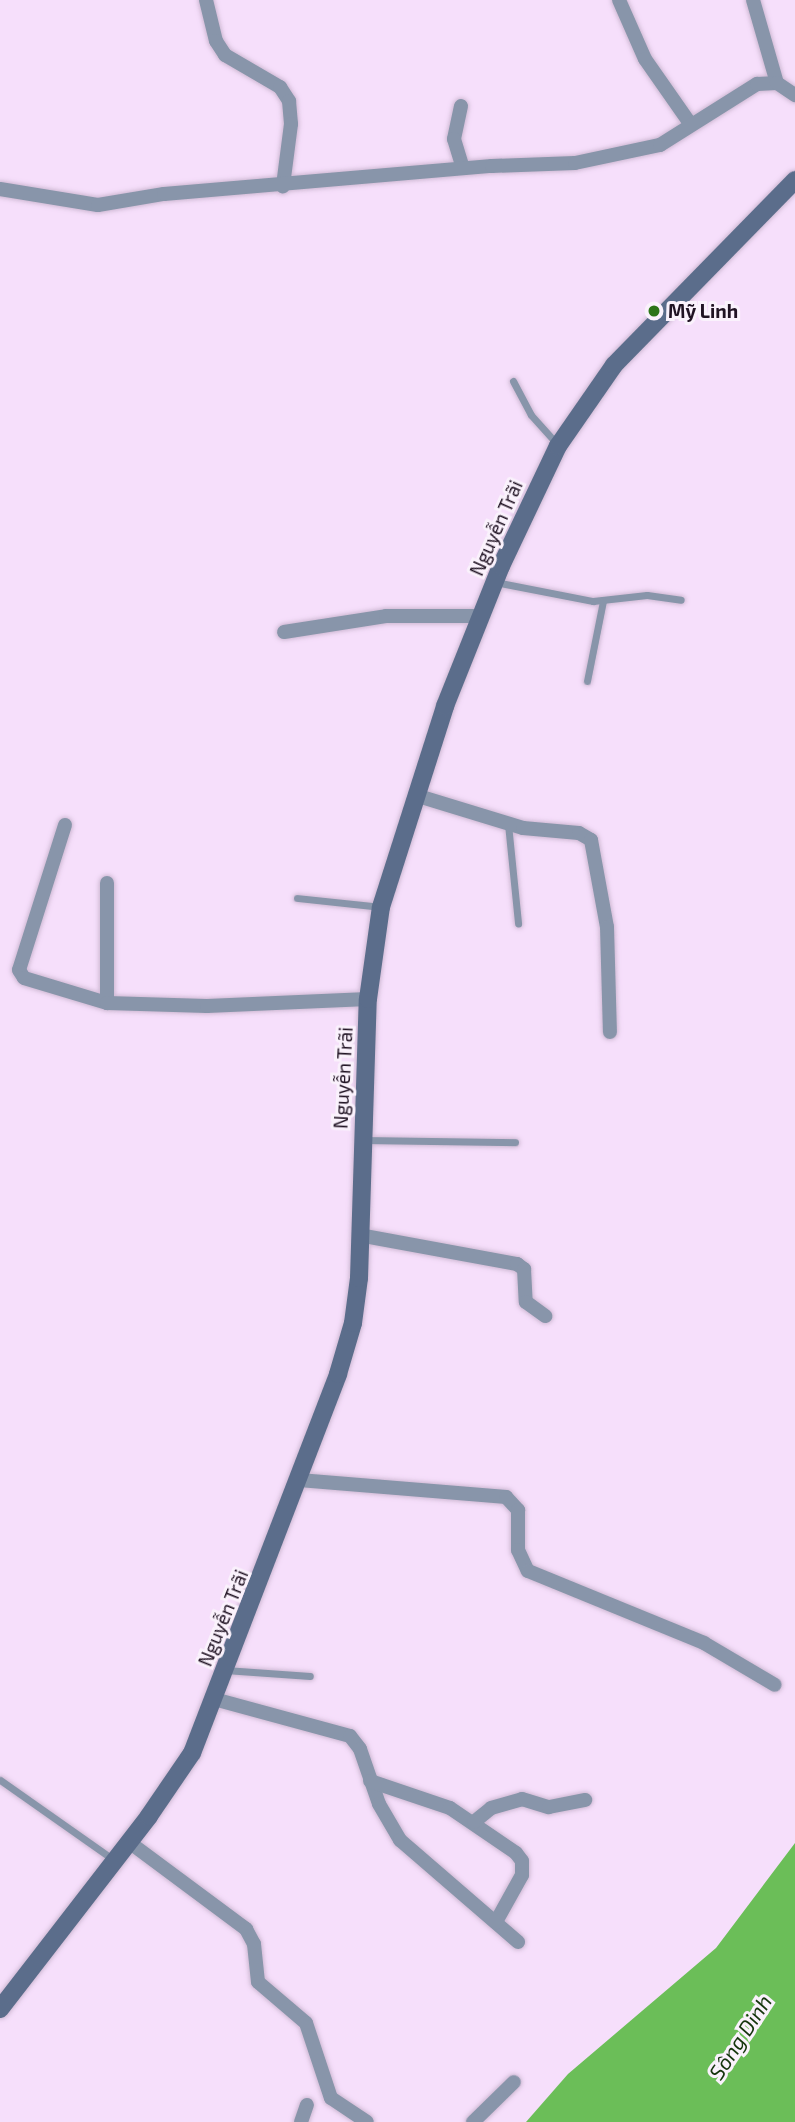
<!DOCTYPE html>
<meta charset="utf-8">
<style>
body{margin:0}
#map{position:relative;width:795px;height:2122px;overflow:hidden;background:#f6dffb;font-family:"Exo 2",sans-serif}
div>[style]{position:absolute}
.water>*{inset:0;background:#6bbe58}
.roads{filter:drop-shadow(0 0 2px #cfbad4) drop-shadow(0 0 2px #cfbad4)}
.lane>*{height:7px;margin:-3.5px;padding:0 3.5px;transform-origin:3.5px;border-radius:3.5px;background:#8895aa}
.street>*{height:14px;margin:-7px;padding:0 7px;transform-origin:7px;border-radius:7px;background:#8895aa}
.secondary>*{height:18px;margin:-9px;padding:0 9px;transform-origin:9px;border-radius:9px;background:#5b6d8b}
.dots>*{width:19px;height:19px;translate:-50% -50%;box-sizing:border-box;border:4px solid #faf2fc;border-radius:50%}
span{translate:-50% -50%;white-space:nowrap;text-align:center;line-height:1.15;-webkit-text-stroke:6px #faf2fc;paint-order:stroke}
.poi-label{font-size:19px;color:#201323;font-weight:700}
.left{translate:0 -50%;text-align:left}
.street-label{font-size:19px;color:#201323}
.water-label{font-size:21px;color:#14350c;font-style:italic}
</style>
<div id="map">
<div class="water">
<i style="clip-path:polygon(795px 1843px,795px 2122px,526px 2122px,568px 2074px,716px 1948px)"></i>
</div>
<div class="roads">
<div class="lane">
<i style="left:513px;top:381px;width:38px;rotate:62deg"></i>
<i style="left:531px;top:415px;width:40px;rotate:48deg"></i>
<i style="left:495px;top:582px;width:100px;rotate:11deg"></i>
<i style="left:593px;top:601px;width:54px;rotate:-6.3deg"></i>
<i style="left:647px;top:595px;width:34px;rotate:8deg"></i>
<i style="left:587px;top:681px;width:82px;rotate:-78.7deg"></i>
<i style="left:508px;top:824px;width:100px;rotate:84.2deg"></i>
<i style="left:297px;top:898px;width:84px;rotate:6.1deg"></i>
<i style="left:366px;top:1140px;width:149px;rotate:0.8deg"></i>
<i style="left:225px;top:1670px;width:85px;rotate:4deg"></i>
<i style="left:0;top:1780px;width:139px;rotate:35.1deg"></i>
</div>
<div class="street">
<i style="left:206px;top:0;width:42px;rotate:76.3deg"></i>
<i style="left:216px;top:41px;width:17px;rotate:57deg"></i>
<i style="left:225px;top:55px;width:64px;rotate:30.2deg"></i>
<i style="left:280px;top:87px;width:17px;rotate:57deg"></i>
<i style="left:289px;top:101px;width:23px;rotate:85deg"></i>
<i style="left:291px;top:124px;width:63px;rotate:97.4deg"></i>
<i style="left:619px;top:0;width:64px;rotate:66.2deg"></i>
<i style="left:645px;top:59px;width:80px;rotate:55.1deg"></i>
<i style="left:753px;top:0;width:86px;rotate:73.9deg"></i>
<i style="left:461px;top:106px;width:34px;rotate:102deg"></i>
<i style="left:454px;top:139px;width:30px;rotate:73deg"></i>
<i style="left:0;top:189px;width:99px;rotate:9.3deg"></i>
<i style="left:98px;top:205px;width:67px;rotate:-9.5deg"></i>
<i style="left:164px;top:194px;width:329px;rotate:-4.9deg"></i>
<i style="left:492px;top:166px;width:83px;rotate:-2.1deg"></i>
<i style="left:575px;top:163px;width:87px;rotate:-12deg"></i>
<i style="left:660px;top:145px;width:115px;rotate:-32.2deg"></i>
<i style="left:757px;top:84px;width:20px;rotate:-3deg"></i>
<i style="left:777px;top:83px;width:22px;rotate:34deg"></i>
<i style="left:284px;top:632px;width:103px;rotate:-8.9deg"></i>
<i style="left:386px;top:616px;width:93px"></i>
<i style="left:415px;top:795px;width:113px;rotate:17deg"></i>
<i style="left:523px;top:828px;width:56px;rotate:5.1deg"></i>
<i style="left:579px;top:833px;width:14px;rotate:30deg"></i>
<i style="left:591px;top:840px;width:88px;rotate:79.6deg"></i>
<i style="left:607px;top:927px;width:105px;rotate:88.4deg"></i>
<i style="left:65px;top:825px;width:152px;rotate:107.6deg"></i>
<i style="left:19px;top:970px;width:9px;rotate:58deg"></i>
<i style="left:24px;top:978px;width:87px;rotate:16.8deg"></i>
<i style="left:107px;top:883px;width:120px;rotate:90deg"></i>
<i style="left:107px;top:1003px;width:100px;rotate:1.7deg"></i>
<i style="left:207px;top:1006px;width:161px;rotate:-2.5deg"></i>
<i style="left:359px;top:1235px;width:161px;rotate:10.4deg"></i>
<i style="left:517px;top:1264px;width:9px;rotate:36deg"></i>
<i style="left:524px;top:1269px;width:33px;rotate:87deg"></i>
<i style="left:526px;top:1302px;width:24px;rotate:36deg"></i>
<i style="left:299px;top:1480px;width:208px;rotate:4.7deg"></i>
<i style="left:506px;top:1497px;width:18px;rotate:47deg"></i>
<i style="left:518px;top:1510px;width:40px;rotate:90deg"></i>
<i style="left:518px;top:1550px;width:23px;rotate:65deg"></i>
<i style="left:528px;top:1571px;width:190px;rotate:22.2deg"></i>
<i style="left:704px;top:1643px;width:82px;rotate:30.6deg"></i>
<i style="left:214px;top:1699px;width:141px;rotate:15.2deg"></i>
<i style="left:350px;top:1736px;width:16px;rotate:52deg"></i>
<i style="left:360px;top:1749px;width:58px;rotate:70.9deg"></i>
<i style="left:379px;top:1804px;width:42px;rotate:59.7deg"></i>
<i style="left:400px;top:1840px;width:156px;rotate:40.8deg"></i>
<i style="left:370px;top:1781px;width:84px;rotate:18.6deg"></i>
<i style="left:450px;top:1808px;width:80px;rotate:34.3deg"></i>
<i style="left:516px;top:1853px;width:10px;rotate:53deg"></i>
<i style="left:522px;top:1861px;width:14px;rotate:90deg"></i>
<i style="left:522px;top:1875px;width:54px;rotate:119deg"></i>
<i style="left:474px;top:1822px;width:22px;rotate:-39deg"></i>
<i style="left:491px;top:1808px;width:32px;rotate:-16deg"></i>
<i style="left:522px;top:1799px;width:28px;rotate:17deg"></i>
<i style="left:549px;top:1807px;width:37px;rotate:-11deg"></i>
<i style="left:129px;top:1842px;width:146px;rotate:36.6deg"></i>
<i style="left:246px;top:1929px;width:17px;rotate:62deg"></i>
<i style="left:254px;top:1944px;width:38px;rotate:84deg"></i>
<i style="left:258px;top:1982px;width:63px;rotate:40.5deg"></i>
<i style="left:306px;top:2023px;width:79px;rotate:71.6deg"></i>
<i style="left:331px;top:2098px;width:43px;rotate:33.7deg"></i>
<i style="left:301px;top:2122px;width:18px;rotate:-71deg"></i>
<i style="left:473px;top:2122px;width:57px;rotate:-44.3deg"></i>
</div>
<div class="secondary">
<i style="left:0;top:2009px;width:244px;rotate:-52.3deg"></i>
<i style="left:149px;top:1816px;width:76px;rotate:-55.7deg"></i>
<i style="left:192px;top:1753px;width:406px;rotate:-68.9deg"></i>
<i style="left:338px;top:1374px;width:53px;rotate:-73.6deg"></i>
<i style="left:353px;top:1323px;width:45px;rotate:-82.4deg"></i>
<i style="left:359px;top:1278px;width:279px;rotate:-88.2deg"></i>
<i style="left:368px;top:999px;width:93px;rotate:-82deg"></i>
<i style="left:381px;top:907px;width:211px;rotate:-72.3deg"></i>
<i style="left:445px;top:706px;width:151px;rotate:-68.2deg"></i>
<i style="left:501px;top:566px;width:133px;rotate:-64.6deg"></i>
<i style="left:558px;top:446px;width:98px;rotate:-55.3deg"></i>
<i style="left:614px;top:365px;width:259px;rotate:-45.6deg"></i>
</div>
</div>
<div class="dots">
<i style="left:654px;top:311px;background:#2c7518"></i>
</div>
<div class="poi-label">
<span class="left" style="left:668px;top:311px">Mỹ Linh</span>
</div>
<div class="street-label">
<span style="left:496px;top:528px;rotate:-66deg">Nguyễn Trãi</span>
<span style="left:343px;top:1078px;rotate:-87deg">Nguyễn Trãi</span>
<span style="left:223px;top:1618px;rotate:-68deg">Nguyễn Trãi</span>
</div>
<div class="water-label">
<span style="left:740px;top:2037px;rotate:-57deg">Sông Dinh</span>
</div>
</div>
